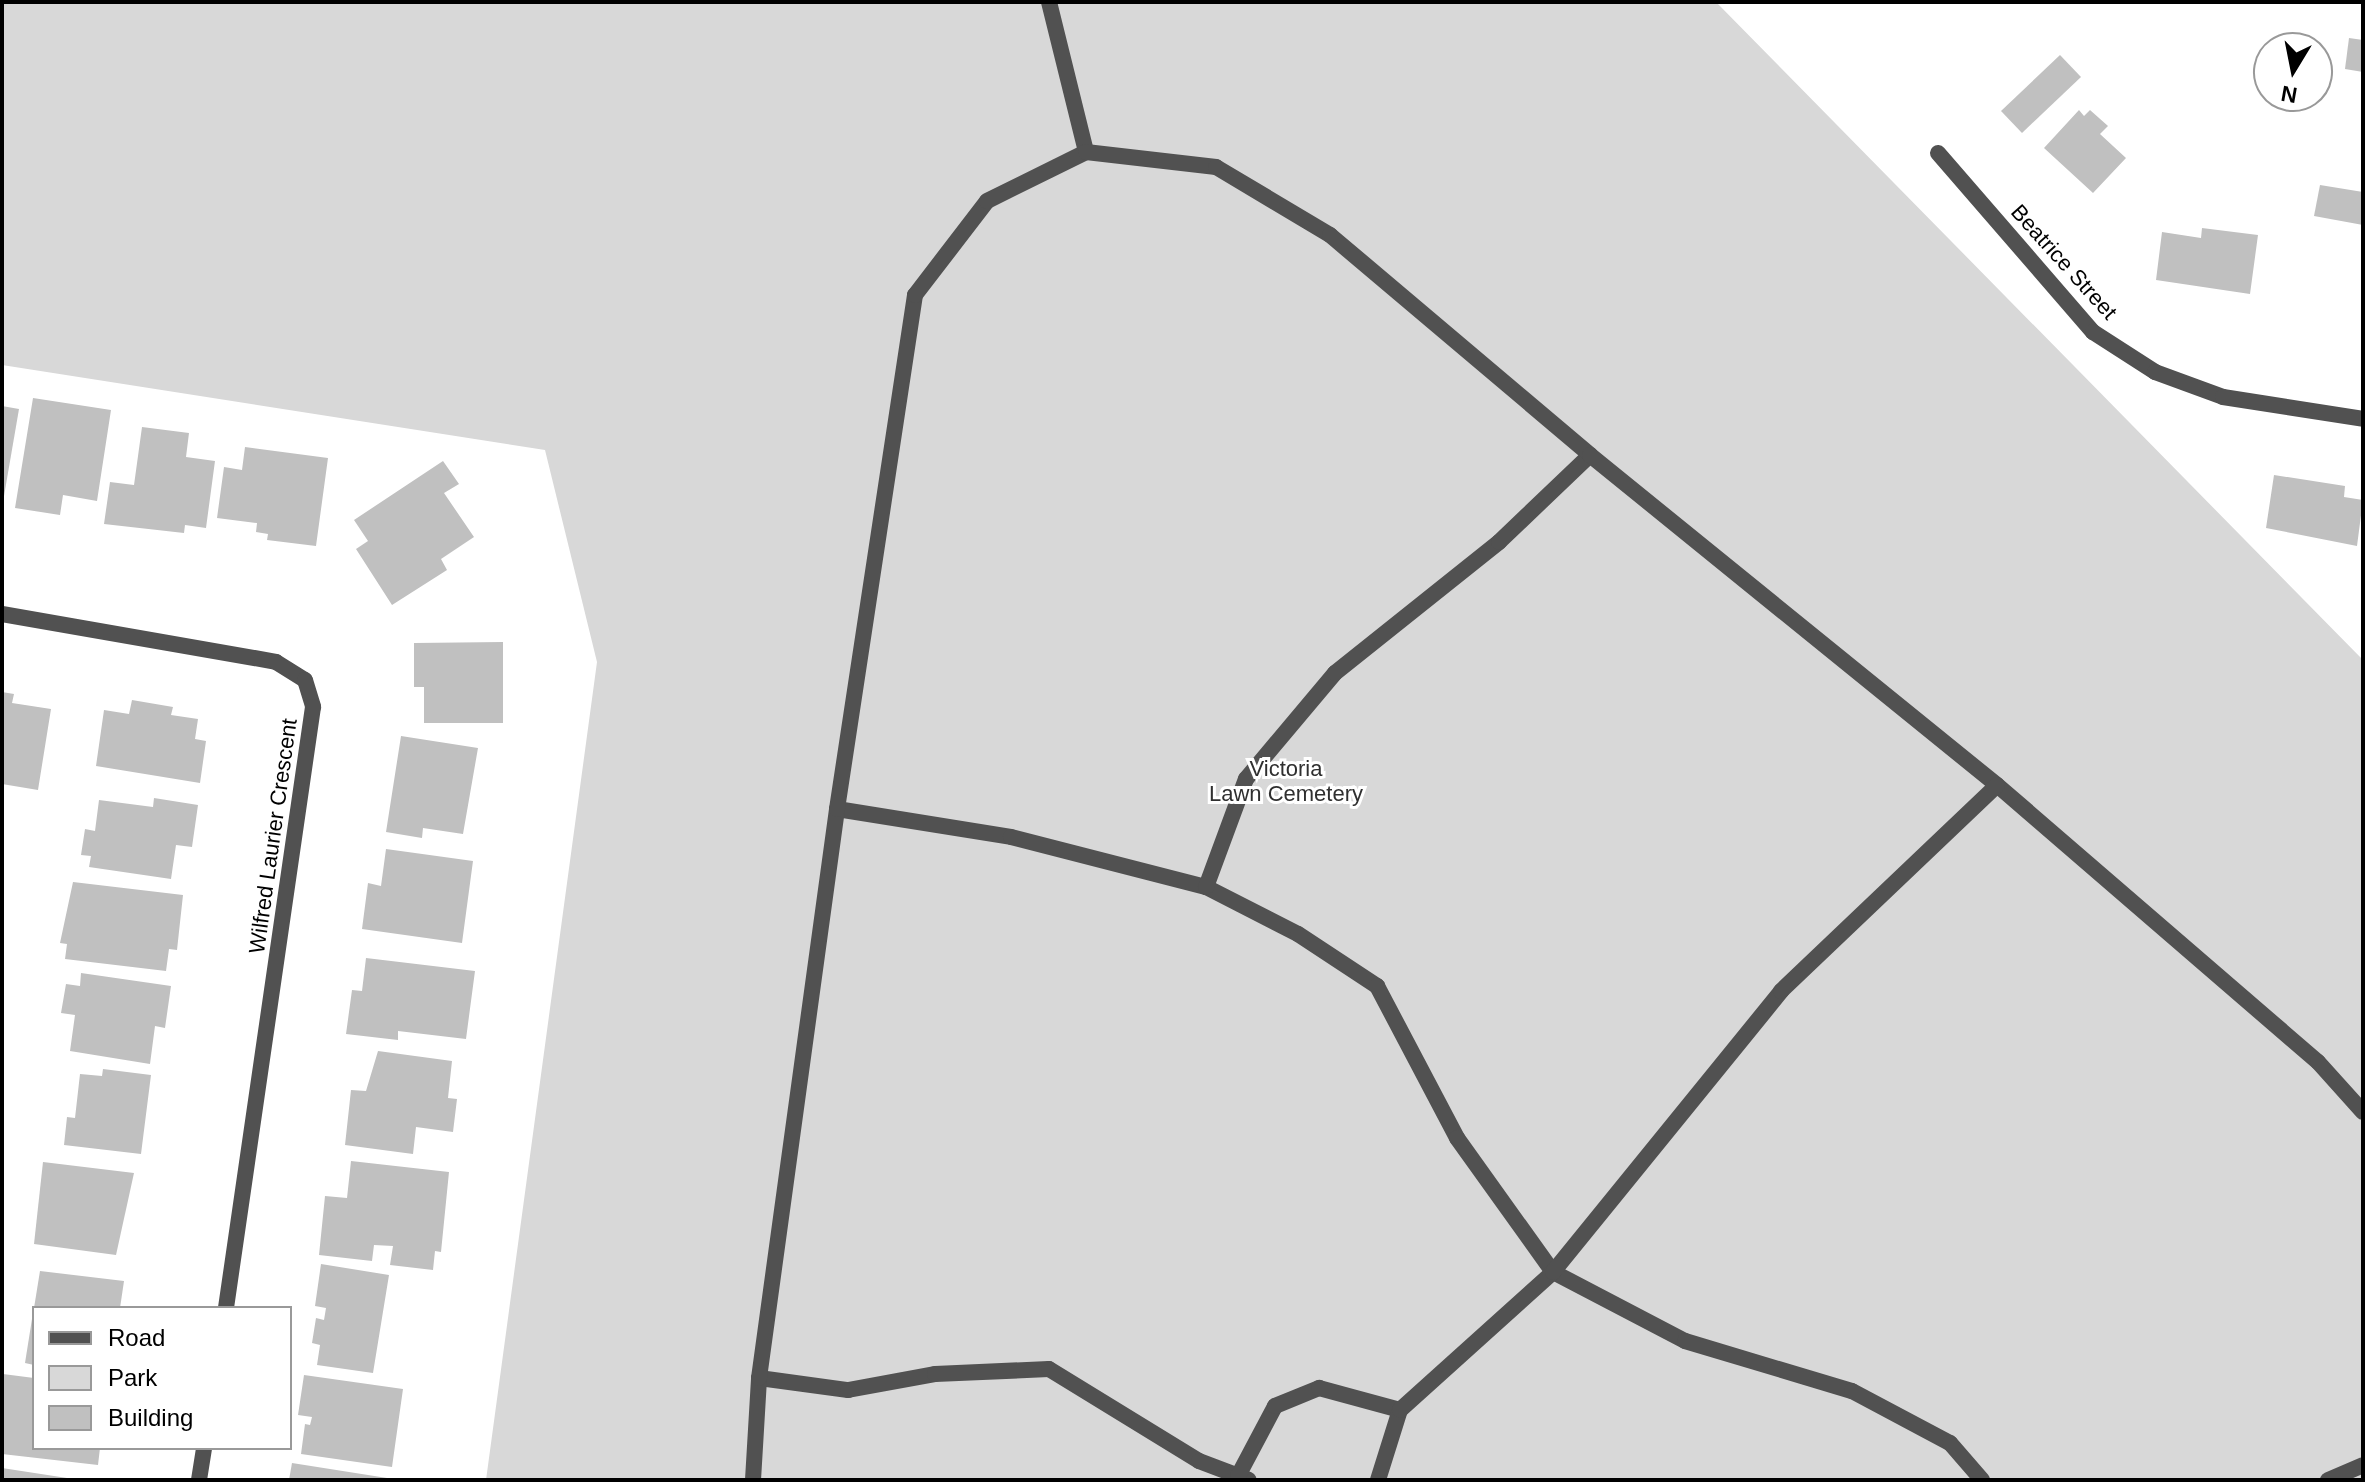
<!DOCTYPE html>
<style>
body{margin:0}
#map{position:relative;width:2365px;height:1482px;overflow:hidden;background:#fff;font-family:Arial,sans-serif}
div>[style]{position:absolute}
.green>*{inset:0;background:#d8d8d8}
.building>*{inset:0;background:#c0c0c0}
.lane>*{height:16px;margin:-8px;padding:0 8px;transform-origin:8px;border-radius:8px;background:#515151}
.street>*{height:16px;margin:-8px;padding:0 8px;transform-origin:8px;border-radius:8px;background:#515151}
span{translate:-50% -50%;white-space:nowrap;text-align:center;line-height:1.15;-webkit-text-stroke:6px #fff;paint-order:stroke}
.street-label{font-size:22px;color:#000}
.park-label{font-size:22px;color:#2f2f2f}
.frame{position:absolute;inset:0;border:4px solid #000;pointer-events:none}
.legend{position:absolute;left:32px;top:1306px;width:260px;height:144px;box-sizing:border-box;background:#fff;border:2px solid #999;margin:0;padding:10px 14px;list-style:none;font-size:24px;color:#000}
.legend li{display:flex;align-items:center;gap:16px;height:40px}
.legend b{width:40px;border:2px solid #999}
.north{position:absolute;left:2253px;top:32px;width:80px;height:80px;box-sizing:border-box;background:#fff;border:2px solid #999;border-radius:50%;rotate:190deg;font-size:22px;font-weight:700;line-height:32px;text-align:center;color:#000}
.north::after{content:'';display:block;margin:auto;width:28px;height:36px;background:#000;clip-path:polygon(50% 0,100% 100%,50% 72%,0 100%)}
</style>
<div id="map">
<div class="green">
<i style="clip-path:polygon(2px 2px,1716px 2px,2363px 660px,2363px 1480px,486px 1480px,597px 662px,545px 450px,2px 365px)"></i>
</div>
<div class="building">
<i style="clip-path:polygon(2349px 38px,2363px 40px,2363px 72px,2345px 69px)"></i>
<i style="clip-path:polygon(2060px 55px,2081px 77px,2022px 133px,2001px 111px)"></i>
<i style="clip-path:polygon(2079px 110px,2084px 116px,2090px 110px,2108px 126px,2100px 134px,2126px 158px,2093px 193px,2044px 148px)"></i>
<i style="clip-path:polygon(2320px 185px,2363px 192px,2363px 225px,2314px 216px)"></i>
<i style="clip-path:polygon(2202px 228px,2258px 235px,2250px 294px,2156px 280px,2162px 232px,2201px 238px)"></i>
<i style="clip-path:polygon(33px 398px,111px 410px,97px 501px,63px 495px,60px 515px,15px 508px)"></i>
<i style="clip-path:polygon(2px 406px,19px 409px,4px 496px,2px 496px)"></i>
<i style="clip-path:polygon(142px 427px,189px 433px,186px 457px,215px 461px,206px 528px,185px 525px,184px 533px,104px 524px,110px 482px,134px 485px)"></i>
<i style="clip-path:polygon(245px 447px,328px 458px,316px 546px,267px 540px,268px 534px,256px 532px,257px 523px,217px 518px,224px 467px,242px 470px)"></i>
<i style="clip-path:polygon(443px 461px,459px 484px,444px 493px,474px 537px,441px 559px,447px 570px,392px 605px,356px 549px,368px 541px,354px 520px)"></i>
<i style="clip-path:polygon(2274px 475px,2345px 486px,2344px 497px,2363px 500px,2357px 546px,2266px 528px)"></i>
<i style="clip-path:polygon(503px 642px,503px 723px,424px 723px,424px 687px,414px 687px,414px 643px)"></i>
<i style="clip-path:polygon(2px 692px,14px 694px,12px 703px,51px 709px,38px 790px,2px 784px)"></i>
<i style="clip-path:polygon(132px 700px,173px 707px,171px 715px,198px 719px,195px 739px,206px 741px,200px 783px,96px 766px,104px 710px,129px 714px)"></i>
<i style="clip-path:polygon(401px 736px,478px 748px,463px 834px,423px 828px,422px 838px,386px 832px)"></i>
<i style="clip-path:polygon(154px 798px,198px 805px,192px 847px,176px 845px,171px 879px,89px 867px,91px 856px,81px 855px,85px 829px,95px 831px,99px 800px,153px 807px)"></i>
<i style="clip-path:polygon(386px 849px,473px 861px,462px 943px,362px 929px,368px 883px,381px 886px)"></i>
<i style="clip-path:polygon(73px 882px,183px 895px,177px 950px,169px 949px,166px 971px,65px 959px,67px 944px,60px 943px)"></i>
<i style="clip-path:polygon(366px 958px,475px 971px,466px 1039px,398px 1031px,398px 1040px,346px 1034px,352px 990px,362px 991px)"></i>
<i style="clip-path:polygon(81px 973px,171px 986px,165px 1028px,155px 1026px,150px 1064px,70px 1051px,75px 1015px,61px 1013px,66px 984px,80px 986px)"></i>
<i style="clip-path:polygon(378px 1051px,452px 1061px,448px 1098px,457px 1099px,453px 1132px,416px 1127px,413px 1154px,345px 1145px,351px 1090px,366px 1091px)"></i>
<i style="clip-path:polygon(103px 1069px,151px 1075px,141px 1154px,64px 1145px,67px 1117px,75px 1118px,80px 1074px,102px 1076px)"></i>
<i style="clip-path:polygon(351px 1161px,449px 1172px,441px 1252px,435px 1251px,433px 1270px,390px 1265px,393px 1246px,374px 1245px,372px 1261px,319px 1255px,325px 1196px,347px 1198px)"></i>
<i style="clip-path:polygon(43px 1162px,134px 1173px,116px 1255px,34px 1244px)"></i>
<i style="clip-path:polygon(321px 1264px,389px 1275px,373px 1373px,317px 1365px,320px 1345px,312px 1343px,316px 1318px,324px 1320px,326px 1308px,315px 1306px)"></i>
<i style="clip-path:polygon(40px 1271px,124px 1281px,120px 1308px,34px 1308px)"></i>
<i style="clip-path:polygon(32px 1319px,34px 1319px,34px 1365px,25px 1363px)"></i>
<i style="clip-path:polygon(3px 1374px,34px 1378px,34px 1448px,100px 1448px,98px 1465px,2px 1454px)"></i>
<i style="clip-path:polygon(304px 1375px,403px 1389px,392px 1467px,301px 1454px,305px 1424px,310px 1425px,312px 1417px,298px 1415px)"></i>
<i style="clip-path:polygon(292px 1463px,387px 1478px,387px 1480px,289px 1480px)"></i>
<i style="clip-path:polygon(2px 1468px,67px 1478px,67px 1480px,2px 1480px)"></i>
</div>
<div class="lane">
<i style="left:1049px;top:2px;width:154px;rotate:76.1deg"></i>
<i style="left:837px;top:809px;width:176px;rotate:9.1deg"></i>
<i style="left:1011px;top:837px;width:201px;rotate:14.4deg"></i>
<i style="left:1206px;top:887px;width:103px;rotate:27.1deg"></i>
<i style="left:1298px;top:934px;width:95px;rotate:33.4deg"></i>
<i style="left:1377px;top:986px;width:172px;rotate:62.2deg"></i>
<i style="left:1457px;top:1138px;width:165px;rotate:54.4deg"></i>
<i style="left:1553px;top:1272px;width:149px;rotate:27.6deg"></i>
<i style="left:1685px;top:1341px;width:174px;rotate:16.7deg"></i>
<i style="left:1852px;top:1391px;width:111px;rotate:28deg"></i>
<i style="left:1950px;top:1443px;width:49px;rotate:49.1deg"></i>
<i style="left:1206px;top:887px;width:115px;rotate:-69.7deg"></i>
<i style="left:1246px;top:779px;width:138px;rotate:-50deg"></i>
<i style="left:1335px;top:673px;width:210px;rotate:-38.6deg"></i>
<i style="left:1499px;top:542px;width:126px;rotate:-43.7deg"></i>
<i style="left:759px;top:1378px;width:90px;rotate:7.7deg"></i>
<i style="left:848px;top:1390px;width:88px;rotate:-10.4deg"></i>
<i style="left:935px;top:1374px;width:114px;rotate:-2.5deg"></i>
<i style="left:1049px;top:1369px;width:176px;rotate:31.5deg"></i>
<i style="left:1199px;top:1461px;width:53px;rotate:20.8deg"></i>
<i style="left:1238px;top:1476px;width:79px;rotate:-62.1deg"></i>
<i style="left:1275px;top:1406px;width:48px;rotate:-22.2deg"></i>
<i style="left:1319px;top:1388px;width:84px;rotate:15.2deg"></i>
<i style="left:753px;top:1480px;width:102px;rotate:-86.6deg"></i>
<i style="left:759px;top:1378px;width:574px;rotate:-82.19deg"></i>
<i style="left:837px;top:809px;width:520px;rotate:-81.37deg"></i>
<i style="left:915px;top:295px;width:118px;rotate:-52.5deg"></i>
<i style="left:987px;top:201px;width:110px;rotate:-26.3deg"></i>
<i style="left:1086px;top:152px;width:131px;rotate:6.6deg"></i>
<i style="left:1216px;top:167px;width:133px;rotate:30.8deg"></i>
<i style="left:1330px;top:235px;width:341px;rotate:40.2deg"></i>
<i style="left:1590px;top:455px;width:524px;rotate:39.04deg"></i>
<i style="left:1997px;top:785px;width:424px;rotate:40.8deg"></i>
<i style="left:2318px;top:1062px;width:67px;rotate:48deg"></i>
<i style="left:1378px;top:1480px;width:73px;rotate:-72.6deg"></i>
<i style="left:1400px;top:1410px;width:206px;rotate:-42deg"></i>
<i style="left:1553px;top:1272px;width:362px;rotate:-50.9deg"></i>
<i style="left:1781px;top:991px;width:298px;rotate:-43.6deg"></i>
<i style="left:2328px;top:1480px;width:38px;rotate:-23deg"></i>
</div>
<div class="street">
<i style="left:1938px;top:153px;width:237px;rotate:49.1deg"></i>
<i style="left:2093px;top:332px;width:74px;rotate:32.8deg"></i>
<i style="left:2155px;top:372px;width:72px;rotate:20.2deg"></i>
<i style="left:2223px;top:397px;width:142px;rotate:8.9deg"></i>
<i style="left:2px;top:614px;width:278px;rotate:9.9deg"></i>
<i style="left:276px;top:662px;width:34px;rotate:32deg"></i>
<i style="left:305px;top:680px;width:28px;rotate:73deg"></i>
<i style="left:313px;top:707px;width:607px;rotate:98.24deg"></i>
<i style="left:199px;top:1480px;width:32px;rotate:-81deg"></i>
</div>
<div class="street-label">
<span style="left:2064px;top:262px;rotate:48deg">Beatrice Street</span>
<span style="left:273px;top:836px;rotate:-82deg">Wilfred Laurier Crescent</span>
</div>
<div class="park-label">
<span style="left:1286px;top:781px">Victoria<br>Lawn Cemetery</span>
</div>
<div class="frame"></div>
<ul class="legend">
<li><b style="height:10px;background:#515151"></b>Road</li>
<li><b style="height:22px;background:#d8d8d8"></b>Park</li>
<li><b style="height:22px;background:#c0c0c0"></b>Building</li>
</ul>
<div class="north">N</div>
</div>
